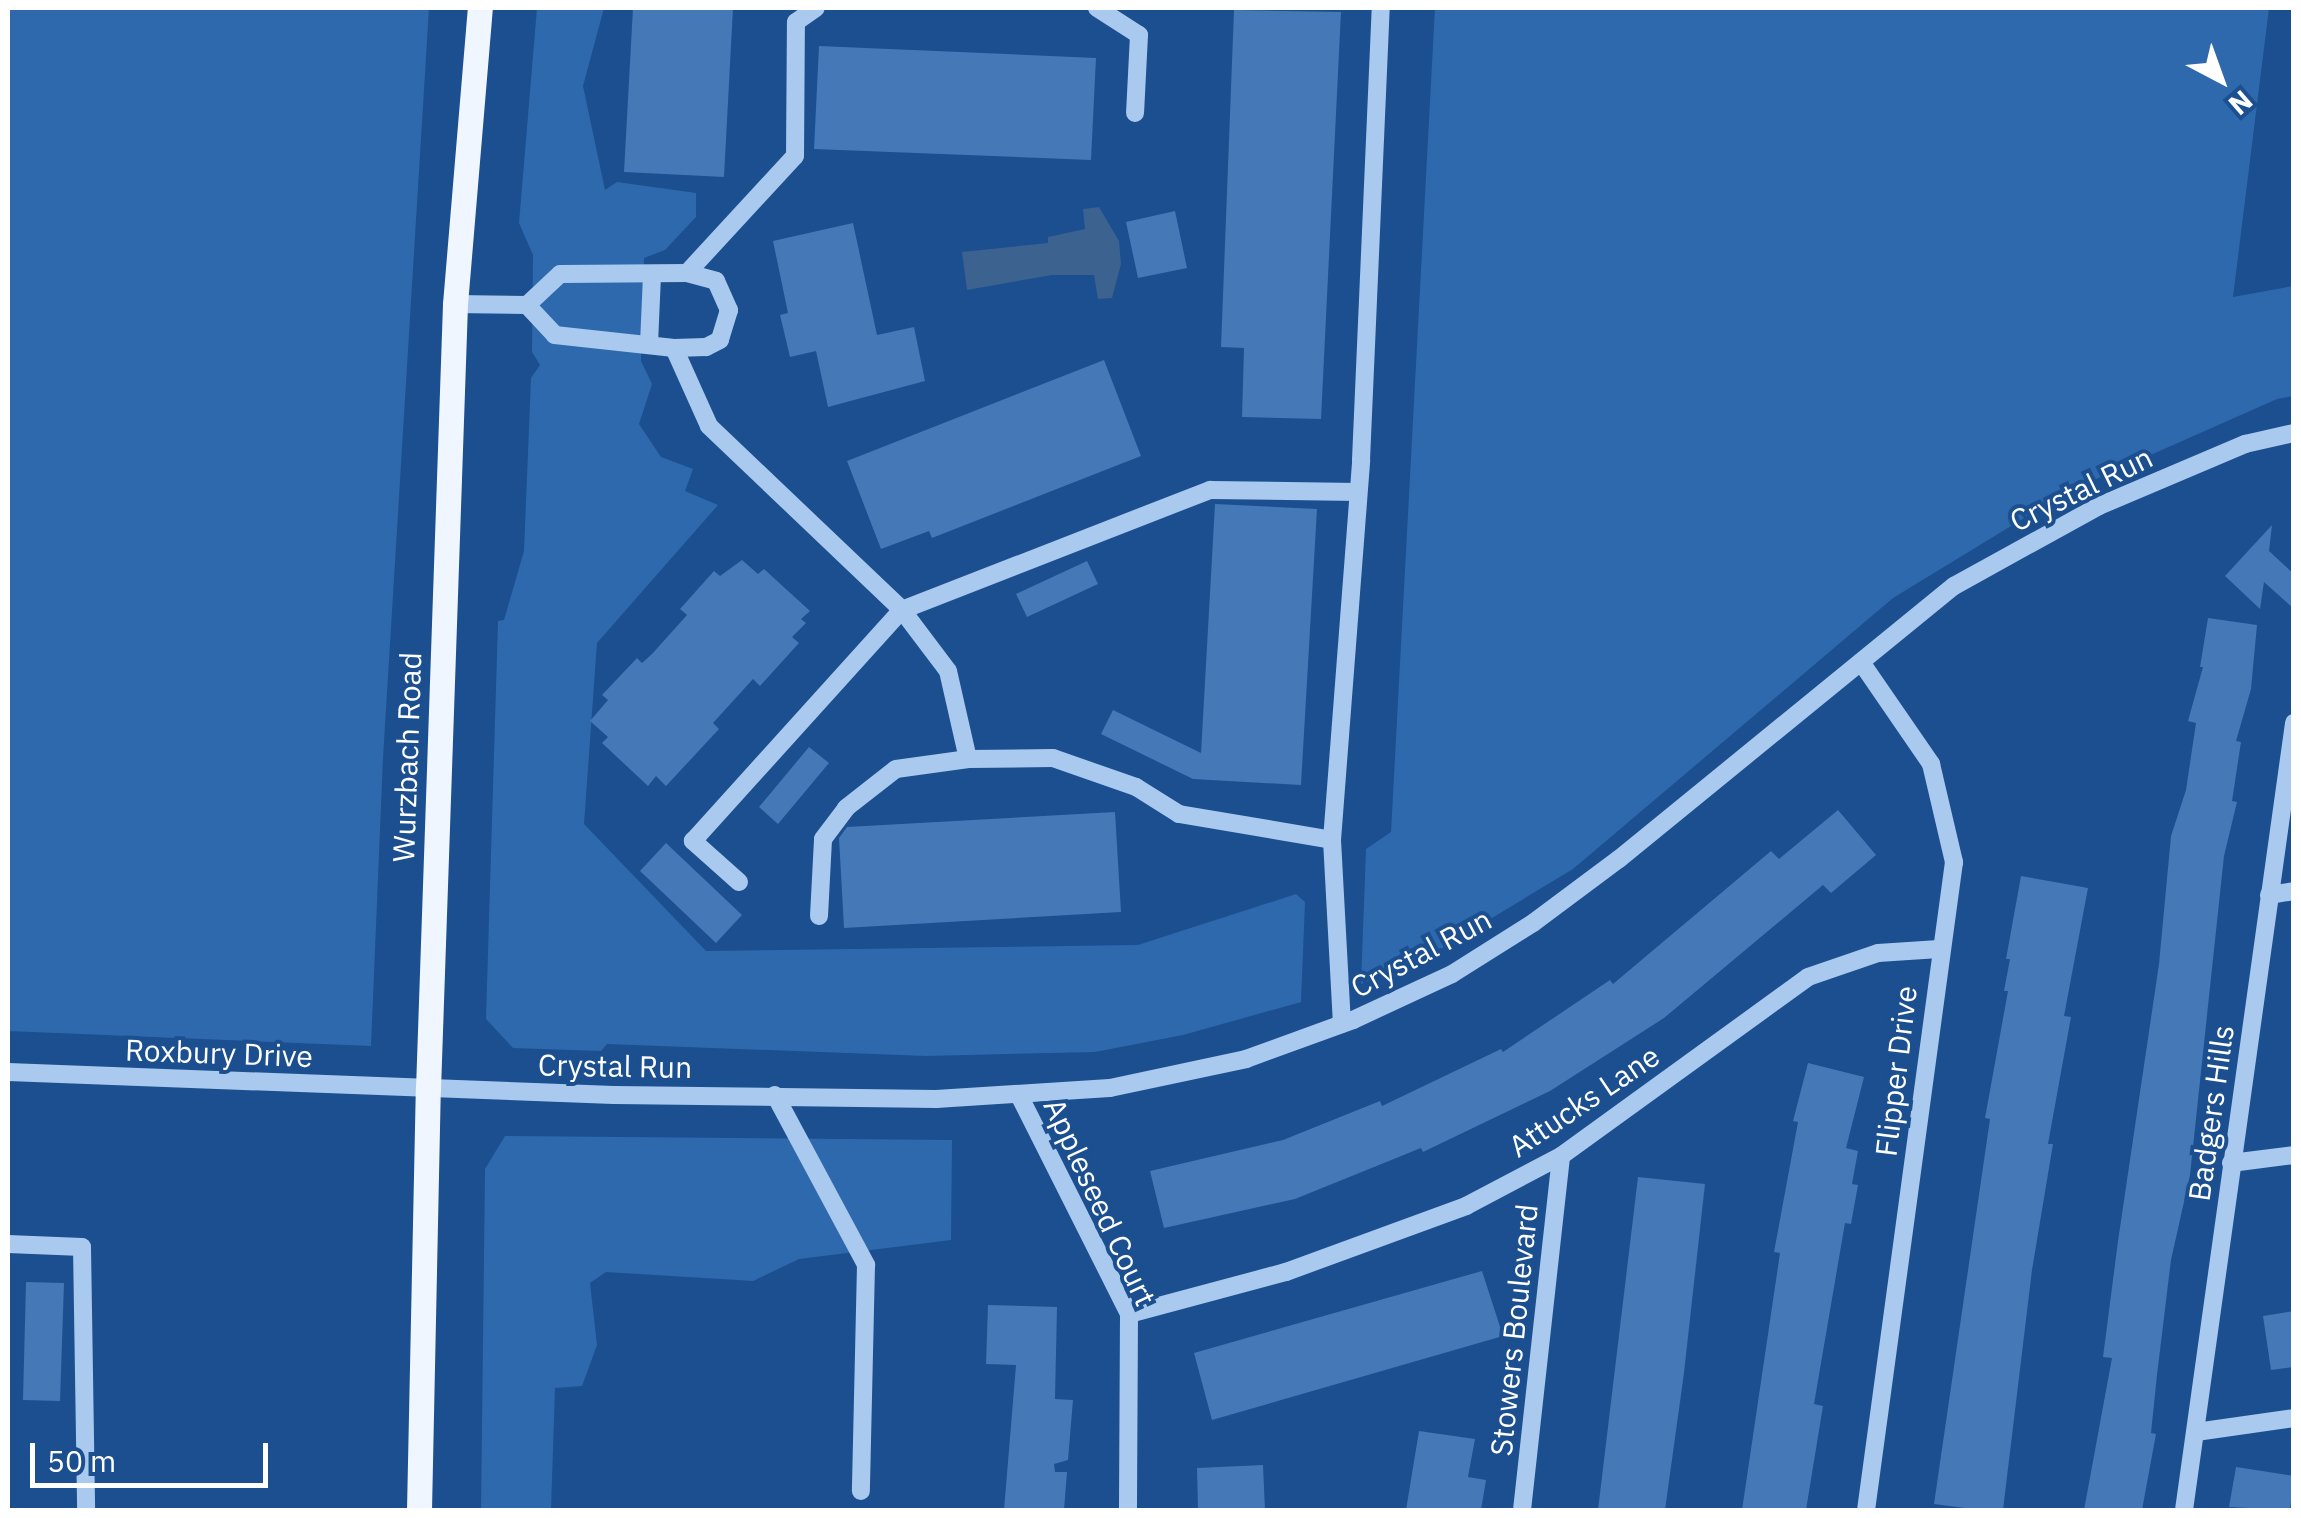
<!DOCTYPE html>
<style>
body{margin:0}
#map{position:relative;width:2301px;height:1518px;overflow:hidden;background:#1b4f8f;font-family:"IBM Plex Sans",sans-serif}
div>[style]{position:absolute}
.green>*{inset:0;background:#2e69ad}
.water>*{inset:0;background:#3c6290}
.building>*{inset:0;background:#4478b7}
.minor>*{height:18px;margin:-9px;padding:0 9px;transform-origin:9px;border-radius:9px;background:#a9c9ee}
.major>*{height:25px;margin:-12.5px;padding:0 12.5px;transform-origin:12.5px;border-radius:12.5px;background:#f0f6ff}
span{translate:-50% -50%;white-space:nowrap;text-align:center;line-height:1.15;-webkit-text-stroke:8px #1b4f8f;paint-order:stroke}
.street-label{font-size:30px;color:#fff}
.frame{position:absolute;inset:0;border:10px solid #fff;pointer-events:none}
.north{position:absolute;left:2171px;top:30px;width:100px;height:100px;-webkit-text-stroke:8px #1b4f8f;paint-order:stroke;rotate:139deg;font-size:28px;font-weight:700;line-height:40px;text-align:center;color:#fff}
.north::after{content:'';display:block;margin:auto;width:35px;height:45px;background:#fff;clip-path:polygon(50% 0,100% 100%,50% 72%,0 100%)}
.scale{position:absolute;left:30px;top:1443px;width:238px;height:45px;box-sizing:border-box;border:5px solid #fff;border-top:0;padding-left:12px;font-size:30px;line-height:35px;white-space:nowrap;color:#fff;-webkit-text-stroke:8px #1b4f8f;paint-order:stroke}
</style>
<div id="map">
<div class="green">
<i style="clip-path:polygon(8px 8px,429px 8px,383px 758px,371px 1046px,8px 1031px)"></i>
<i style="clip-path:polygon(537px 8px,604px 8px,583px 86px,605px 190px,617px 182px,696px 193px,696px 217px,665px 250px,644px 258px,641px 361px,652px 384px,639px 424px,661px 457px,693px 469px,685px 491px,718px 505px,597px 643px,584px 824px,706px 951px,1138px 945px,1296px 894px,1305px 902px,1301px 1002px,1183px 1035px,1095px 1052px,926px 1056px,607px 1044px,601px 1051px,513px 1048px,486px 1019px,498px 621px,504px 620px,524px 551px,531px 378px,540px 365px,532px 352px,533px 255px,519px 223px)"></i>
<i style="clip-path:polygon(1435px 8px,2269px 8px,2233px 297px,2293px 286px,2293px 396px,2277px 399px,2067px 492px,1893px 598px,1573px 869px,1429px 956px,1361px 984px,1366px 849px,1391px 832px)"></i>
<i style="clip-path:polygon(505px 1136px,952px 1140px,951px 1240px,799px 1259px,753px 1281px,606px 1272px,590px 1283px,597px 1345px,582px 1386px,555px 1388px,551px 1510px,481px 1510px,485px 1169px)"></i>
</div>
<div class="water">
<i style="clip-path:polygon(1099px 207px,1119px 241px,1121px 264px,1112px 298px,1098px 299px,1094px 275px,1052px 275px,967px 290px,962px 252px,1048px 243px,1048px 237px,1085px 229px,1083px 209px)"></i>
</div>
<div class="building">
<i style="clip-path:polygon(633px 8px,733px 8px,724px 177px,624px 172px)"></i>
<i style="clip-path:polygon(1234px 10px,1341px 12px,1321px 419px,1242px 417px,1244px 348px,1221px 347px)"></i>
<i style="clip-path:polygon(819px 46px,1096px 58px,1091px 160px,814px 149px)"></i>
<i style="clip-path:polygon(1175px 211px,1187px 268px,1138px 278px,1126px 222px)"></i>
<i style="clip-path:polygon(853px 223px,877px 335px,914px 327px,925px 381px,828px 407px,816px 351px,790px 357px,780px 315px,788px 313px,773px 241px)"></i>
<i style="clip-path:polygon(1104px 360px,1141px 456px,932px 538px,929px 531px,881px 549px,847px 461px)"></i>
<i style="clip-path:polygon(1215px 504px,1317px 509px,1301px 785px,1193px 779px,1101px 734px,1113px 710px,1201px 753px)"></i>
<i style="clip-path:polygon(2272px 525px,2269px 551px,2294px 574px,2294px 609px,2264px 582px,2260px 609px,2225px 576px)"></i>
<i style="clip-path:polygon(742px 560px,758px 574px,764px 569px,810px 611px,801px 619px,806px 623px,792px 637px,799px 643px,760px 686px,753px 679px,713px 723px,719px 729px,666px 786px,656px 776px,648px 786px,602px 743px,608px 737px,590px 721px,608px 700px,602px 695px,637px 658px,642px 663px,652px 654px,687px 615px,680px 609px,714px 571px,720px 576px)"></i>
<i style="clip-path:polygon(1087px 561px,1098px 584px,1027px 617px,1016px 594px)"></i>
<i style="clip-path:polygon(2208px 618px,2257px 625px,2251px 689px,2236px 741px,2241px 742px,2232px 801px,2237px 802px,2224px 856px,2190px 1175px,2171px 1260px,2157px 1375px,2151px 1433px,2156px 1434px,2142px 1510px,2084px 1510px,2112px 1358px,2103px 1357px,2118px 1241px,2159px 964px,2171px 836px,2186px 790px,2196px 723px,2188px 721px,2203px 667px,2200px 667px)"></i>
<i style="clip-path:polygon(809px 747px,829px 763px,778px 824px,759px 807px)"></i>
<i style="clip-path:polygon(1838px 810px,1876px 855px,1831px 893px,1823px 885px,1664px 1018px,1550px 1091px,1423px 1152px,1421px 1148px,1295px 1199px,1164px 1228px,1150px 1171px,1283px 1140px,1380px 1101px,1382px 1106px,1501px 1049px,1503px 1052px,1610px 980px,1613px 984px,1771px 851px,1779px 859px)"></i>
<i style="clip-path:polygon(1115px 812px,1121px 912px,844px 928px,839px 838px,847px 827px)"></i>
<i style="clip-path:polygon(666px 843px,742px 915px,716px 943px,640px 871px)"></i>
<i style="clip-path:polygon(2021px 876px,2088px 888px,2064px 1016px,2071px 1017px,2048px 1144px,2053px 1144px,2032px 1270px,2003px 1510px,1980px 1510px,1934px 1504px,1990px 1119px,1985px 1118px,2008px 991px,2004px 991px,2010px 959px,2006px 959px)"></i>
<i style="clip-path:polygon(1808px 1063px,1864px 1077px,1846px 1148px,1858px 1151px,1852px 1184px,1858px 1185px,1851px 1224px,1845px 1223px,1814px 1404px,1823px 1406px,1806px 1510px,1742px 1510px,1780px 1253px,1774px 1252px,1798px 1122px,1793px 1121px)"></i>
<i style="clip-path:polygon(1638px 1177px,1705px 1184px,1684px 1373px,1665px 1510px,1598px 1510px)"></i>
<i style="clip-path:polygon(1482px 1271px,1503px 1336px,1212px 1420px,1194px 1353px)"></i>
<i style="clip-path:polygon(26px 1282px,64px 1283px,60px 1401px,23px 1400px)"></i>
<i style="clip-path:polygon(988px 1305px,1057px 1307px,1055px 1399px,1073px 1400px,1068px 1460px,1054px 1464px,1055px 1472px,1067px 1472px,1064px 1510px,1004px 1510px,1016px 1365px,986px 1364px)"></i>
<i style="clip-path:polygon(2294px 1311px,2294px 1367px,2271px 1370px,2263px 1316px)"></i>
<i style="clip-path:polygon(1419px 1431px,1475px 1439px,1468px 1477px,1486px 1480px,1481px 1510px,1406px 1510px)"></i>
<i style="clip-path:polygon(1263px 1465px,1265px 1510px,1198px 1510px,1197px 1468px)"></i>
<i style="clip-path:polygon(2236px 1467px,2294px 1476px,2290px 1510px,2229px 1507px)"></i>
</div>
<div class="minor">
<i style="left:1097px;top:8px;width:50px;rotate:32.7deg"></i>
<i style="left:1139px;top:35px;width:78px;rotate:92.9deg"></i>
<i style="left:687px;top:273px;width:159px;rotate:-47.3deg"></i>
<i style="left:795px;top:156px;width:134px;rotate:-89.6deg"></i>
<i style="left:796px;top:22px;width:24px;rotate:-35deg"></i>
<i style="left:455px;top:304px;width:72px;rotate:0.8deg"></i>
<i style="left:527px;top:305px;width:45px;rotate:-43.2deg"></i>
<i style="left:560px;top:274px;width:127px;rotate:-0.5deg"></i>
<i style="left:687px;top:273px;width:30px;rotate:15deg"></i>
<i style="left:716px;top:281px;width:32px;rotate:66deg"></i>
<i style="left:729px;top:310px;width:31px;rotate:107deg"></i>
<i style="left:720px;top:340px;width:16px;rotate:153deg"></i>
<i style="left:706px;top:347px;width:32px;rotate:178deg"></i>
<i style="left:674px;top:348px;width:120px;rotate:-173.8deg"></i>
<i style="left:555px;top:335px;width:41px;rotate:-133deg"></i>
<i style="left:649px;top:344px;width:70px;rotate:-87.5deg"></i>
<i style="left:674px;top:348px;width:85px;rotate:65.8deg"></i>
<i style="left:709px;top:426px;width:267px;rotate:43.6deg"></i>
<i style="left:902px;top:610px;width:76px;rotate:53deg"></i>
<i style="left:948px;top:671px;width:90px;rotate:77.2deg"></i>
<i style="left:968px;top:759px;width:85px;rotate:-0.7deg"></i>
<i style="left:1053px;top:758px;width:88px;rotate:19.3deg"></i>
<i style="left:1136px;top:787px;width:51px;rotate:32.1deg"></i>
<i style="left:1179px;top:814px;width:155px;rotate:9.6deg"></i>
<i style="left:1332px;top:840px;width:184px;rotate:86.9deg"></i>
<i style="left:1861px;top:662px;width:124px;rotate:55.5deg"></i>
<i style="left:1931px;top:764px;width:101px;rotate:76.8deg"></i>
<i style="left:1954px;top:862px;width:654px;rotate:97.73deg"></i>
<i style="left:1332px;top:840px;width:381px;rotate:-85.6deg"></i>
<i style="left:1361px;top:460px;width:452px;rotate:-87.5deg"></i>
<i style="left:739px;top:882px;width:62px;rotate:-138.3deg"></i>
<i style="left:693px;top:841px;width:312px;rotate:-47.9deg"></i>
<i style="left:902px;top:610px;width:331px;rotate:-21.3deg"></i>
<i style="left:1210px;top:490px;width:148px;rotate:0.8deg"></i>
<i style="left:2269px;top:895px;width:25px;rotate:-9deg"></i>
<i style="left:819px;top:916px;width:77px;rotate:-87deg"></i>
<i style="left:823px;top:839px;width:39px;rotate:-53deg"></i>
<i style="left:846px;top:808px;width:63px;rotate:-38deg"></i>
<i style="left:896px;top:769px;width:73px;rotate:-7.9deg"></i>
<i style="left:8px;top:1072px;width:606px;rotate:2.17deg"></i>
<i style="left:614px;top:1095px;width:322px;rotate:0.7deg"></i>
<i style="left:936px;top:1099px;width:174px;rotate:-3.6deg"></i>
<i style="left:1110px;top:1088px;width:139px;rotate:-12deg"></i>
<i style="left:1246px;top:1059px;width:114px;rotate:-20deg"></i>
<i style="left:1353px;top:1020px;width:109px;rotate:-24.9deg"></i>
<i style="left:1452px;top:974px;width:96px;rotate:-32.2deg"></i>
<i style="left:1533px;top:923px;width:107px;rotate:-36.7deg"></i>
<i style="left:1619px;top:859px;width:432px;rotate:-39.2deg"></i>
<i style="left:1954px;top:586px;width:166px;rotate:-28.9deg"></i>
<i style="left:2099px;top:506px;width:159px;rotate:-23deg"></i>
<i style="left:2245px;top:444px;width:50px;rotate:-12.7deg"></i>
<i style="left:775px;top:1095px;width:193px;rotate:61.8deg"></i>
<i style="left:866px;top:1265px;width:226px;rotate:91.3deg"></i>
<i style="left:1020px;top:1097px;width:243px;rotate:63.3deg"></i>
<i style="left:1129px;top:1314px;width:196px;rotate:90.3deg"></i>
<i style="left:2231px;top:1163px;width:64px;rotate:-7.2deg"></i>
<i style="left:8px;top:1244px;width:74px;rotate:2.3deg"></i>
<i style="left:82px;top:1247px;width:263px;rotate:89.1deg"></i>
<i style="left:1129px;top:1314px;width:163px;rotate:-15deg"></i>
<i style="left:1286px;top:1272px;width:192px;rotate:-20.1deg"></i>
<i style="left:1466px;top:1206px;width:107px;rotate:-27.8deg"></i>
<i style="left:1561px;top:1156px;width:305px;rotate:-35.9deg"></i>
<i style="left:1808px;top:977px;width:74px;rotate:-18.9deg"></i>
<i style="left:1878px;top:953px;width:61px;rotate:-3.8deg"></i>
<i style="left:2196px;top:1432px;width:99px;rotate:-8.1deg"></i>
<i style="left:1522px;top:1510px;width:356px;rotate:-83.7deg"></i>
<i style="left:2184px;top:1510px;width:795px;rotate:-82.04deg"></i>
</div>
<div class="major">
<i style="left:419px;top:1510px;width:421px;rotate:-88.8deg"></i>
<i style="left:428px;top:1089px;width:785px;rotate:-88.03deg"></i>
<i style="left:455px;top:304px;width:297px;rotate:-85.2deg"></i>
</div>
<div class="street-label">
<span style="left:2081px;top:489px;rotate:-26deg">Crystal Run</span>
<span style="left:407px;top:757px;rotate:-88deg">Wurzbach Road</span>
<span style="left:1421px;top:953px;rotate:-28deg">Crystal Run</span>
<span style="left:219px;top:1053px;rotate:2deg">Roxbury Drive</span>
<span style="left:615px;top:1066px;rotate:1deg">Crystal Run</span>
<span style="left:1896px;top:1071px;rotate:-83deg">Flipper Drive</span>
<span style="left:1584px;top:1101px;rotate:-34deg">Attucks Lane</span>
<span style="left:2211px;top:1113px;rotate:-82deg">Badgers Hills</span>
<span style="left:1100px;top:1202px;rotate:65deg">Appleseed Court</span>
<span style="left:1514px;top:1330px;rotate:-84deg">Stowers Boulevard</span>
</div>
<div class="frame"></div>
<div class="north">N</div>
<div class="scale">50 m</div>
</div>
